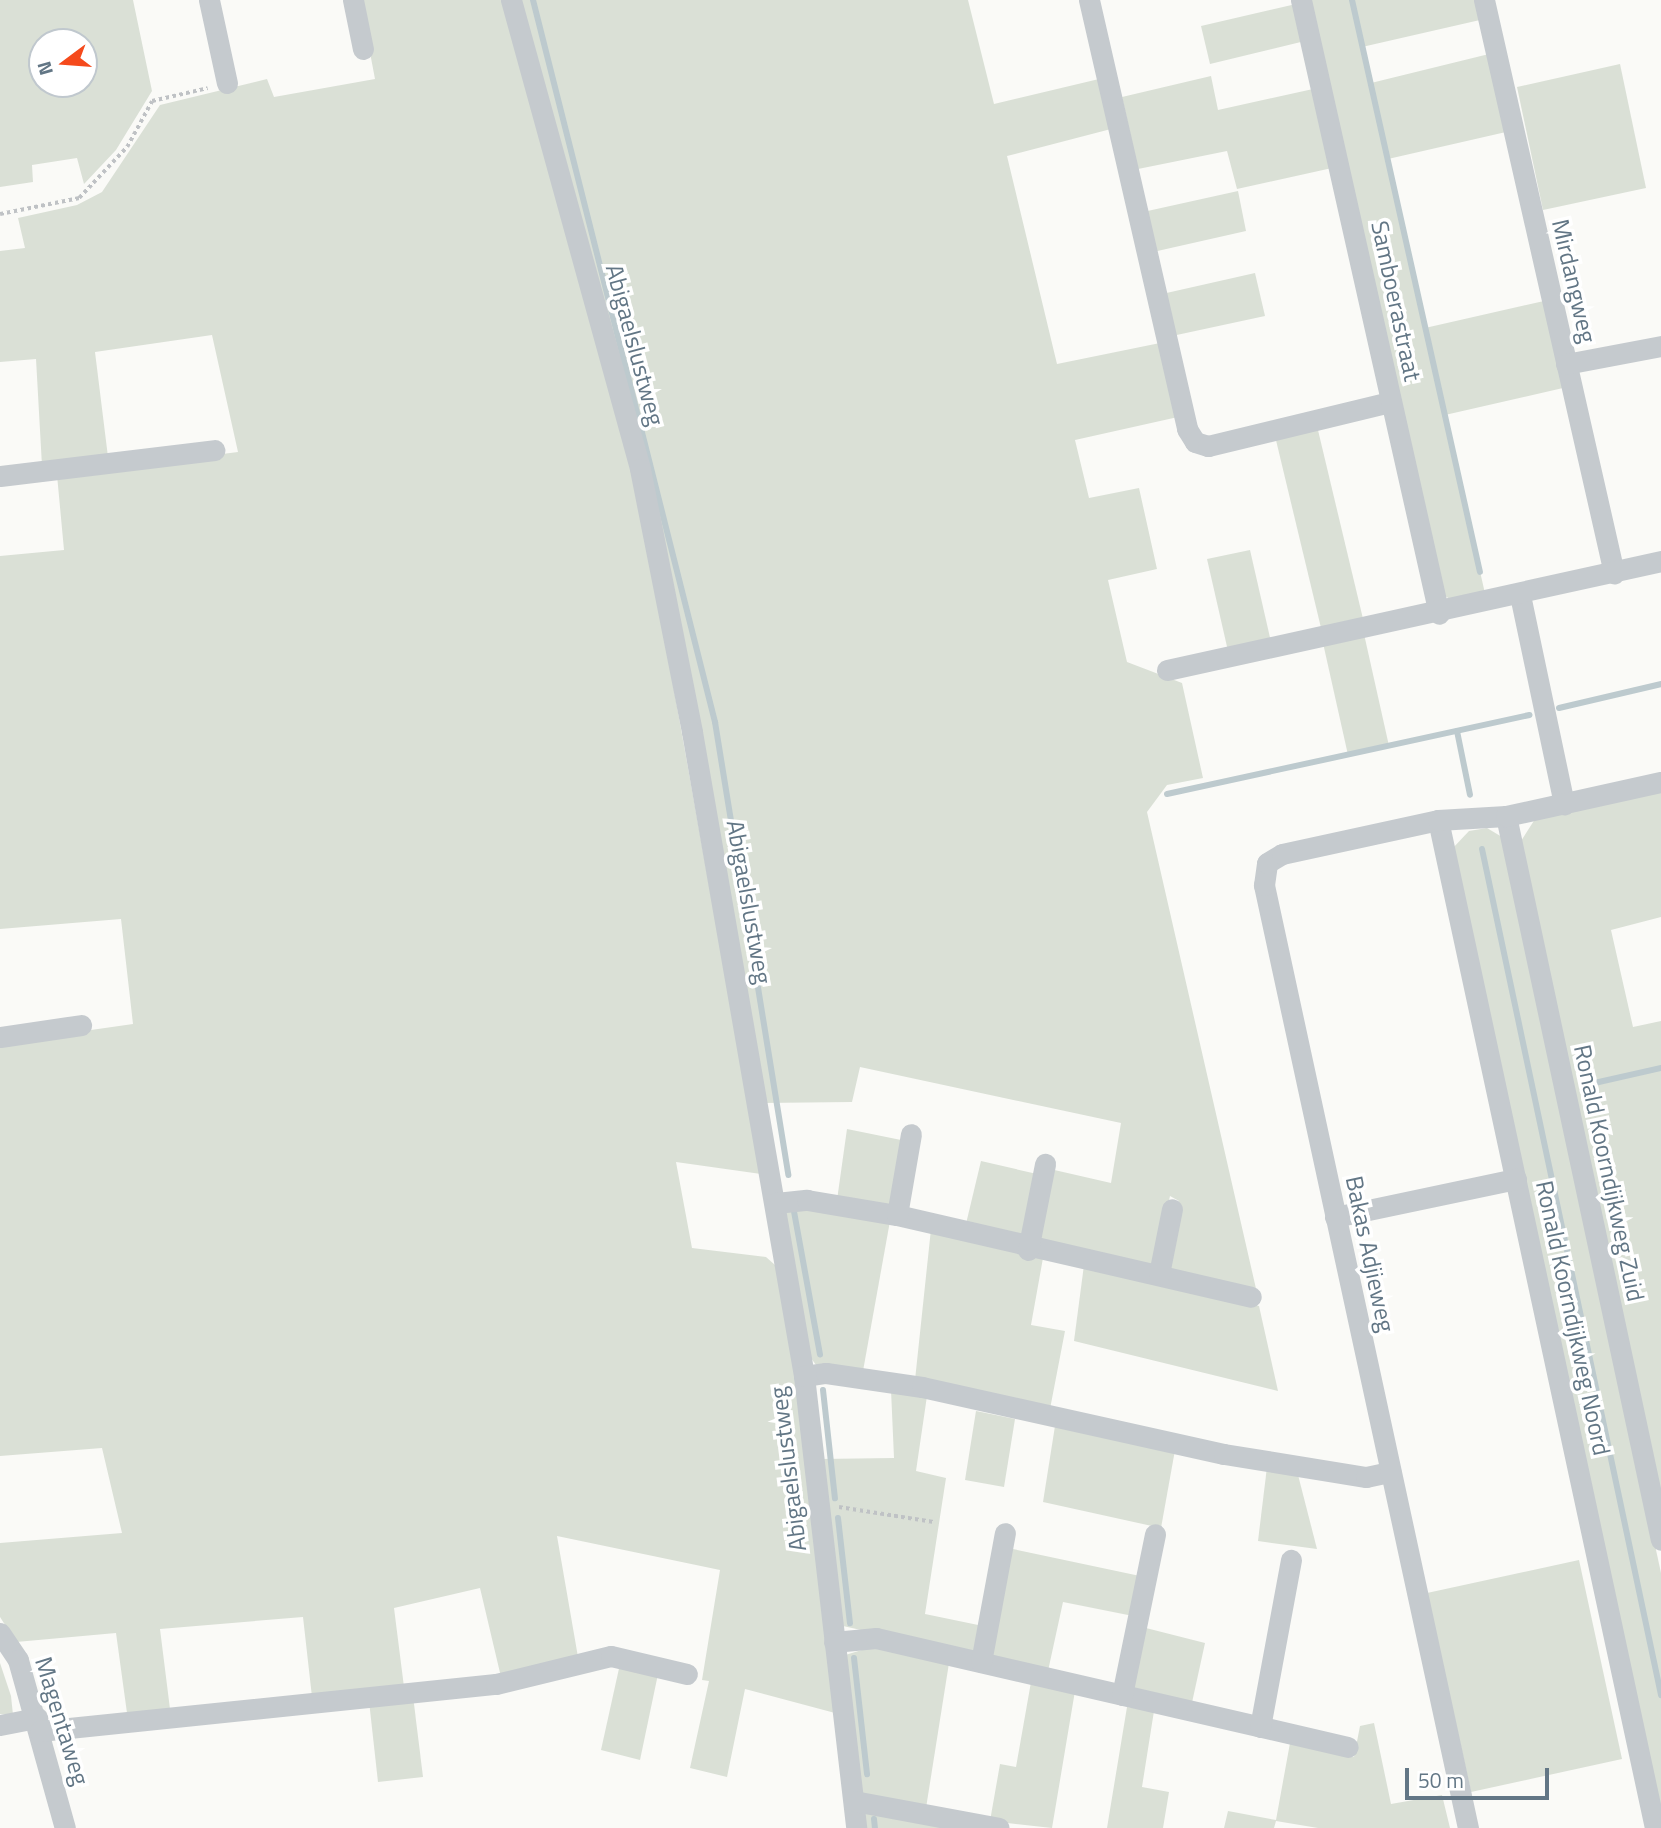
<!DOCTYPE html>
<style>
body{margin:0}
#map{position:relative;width:1661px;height:1828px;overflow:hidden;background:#fafaf7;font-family:"Titillium Web",sans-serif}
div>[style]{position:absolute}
.green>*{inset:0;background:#dae0d6}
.stream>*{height:6px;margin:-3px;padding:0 3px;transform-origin:3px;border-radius:3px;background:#bdcace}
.path>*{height:3.5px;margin-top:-1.75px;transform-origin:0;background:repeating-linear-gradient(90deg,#bfc2c5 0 3.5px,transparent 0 7px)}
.minor>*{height:21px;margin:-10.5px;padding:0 10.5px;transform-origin:10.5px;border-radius:10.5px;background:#c5cace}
span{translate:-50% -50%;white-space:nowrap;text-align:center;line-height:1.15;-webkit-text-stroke:7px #fff;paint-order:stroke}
.street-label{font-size:24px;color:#627685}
.north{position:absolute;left:28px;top:28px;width:70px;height:70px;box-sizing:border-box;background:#fff;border:2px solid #c0c8ce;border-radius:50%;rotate:254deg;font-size:19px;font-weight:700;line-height:28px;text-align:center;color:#627685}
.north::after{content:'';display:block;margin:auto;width:24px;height:32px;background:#f54a1c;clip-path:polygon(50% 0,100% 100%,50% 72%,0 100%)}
.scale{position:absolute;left:1405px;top:1768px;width:144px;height:32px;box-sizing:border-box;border:4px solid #627685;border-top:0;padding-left:9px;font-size:21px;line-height:24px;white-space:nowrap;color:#627685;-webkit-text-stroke:5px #fff;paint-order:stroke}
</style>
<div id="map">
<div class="green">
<i style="clip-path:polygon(evenodd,0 0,133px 0,152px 91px,116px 150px,84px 184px,77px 158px,32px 165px,33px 182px,0 187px,0 0,42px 42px,84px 42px,84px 84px,42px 84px,42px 42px)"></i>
<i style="clip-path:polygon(360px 0,507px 0,635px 473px,761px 1174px,676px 1162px,692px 1248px,766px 1257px,775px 1265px,788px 1313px,835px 1713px,745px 1689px,727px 1777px,690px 1768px,709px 1681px,702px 1680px,720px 1570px,557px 1536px,578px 1657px,501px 1677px,480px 1588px,394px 1608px,404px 1687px,312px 1697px,303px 1617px,160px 1629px,170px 1709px,127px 1713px,116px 1633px,16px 1642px,0 1617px,0 1543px,122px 1533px,102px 1448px,0 1456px,0 1043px,133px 1024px,121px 919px,0 929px,0 556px,64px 550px,57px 475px,238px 452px,212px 335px,95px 352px,108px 457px,42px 466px,36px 359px,0 362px,0 251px,25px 248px,18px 218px,77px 205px,102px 192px,160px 105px,267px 79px,274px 97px,375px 79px)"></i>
<i style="clip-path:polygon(517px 0,968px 0,994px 104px,1099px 79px,1111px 129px,1007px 156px,1057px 364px,1160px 343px,1178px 417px,1075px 440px,1089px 498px,1139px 488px,1157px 569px,1108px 580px,1127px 662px,1182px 683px,1203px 778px,1167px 785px,1147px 812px,1257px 1293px,1166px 1270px,1179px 1201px,1170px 1196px,1153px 1268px,1034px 1246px,1050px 1169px,1111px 1183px,1121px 1123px,860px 1067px,852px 1102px,762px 1103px,698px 730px)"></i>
<i style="clip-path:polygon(1308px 0,1476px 0,1480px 20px,1362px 47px,1371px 83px,1489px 54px,1506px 132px,1388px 159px,1425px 328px,1544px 301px,1563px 388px,1445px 415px,1486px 598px,1453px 601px,1445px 596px)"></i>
<i style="clip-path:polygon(1296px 4px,1305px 41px,1210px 64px,1201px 26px)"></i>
<i style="clip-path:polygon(1620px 64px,1646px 188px,1543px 210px,1517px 87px)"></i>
<i style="clip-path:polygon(1211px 76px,1218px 110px,1313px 89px,1332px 168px,1237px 189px,1227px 151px,1138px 169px,1122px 97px)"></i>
<i style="clip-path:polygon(1238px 191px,1246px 231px,1153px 252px,1143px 212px)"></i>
<i style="clip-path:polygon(1255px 273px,1265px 316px,1172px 336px,1162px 294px)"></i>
<i style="clip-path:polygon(1317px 426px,1364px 623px,1322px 632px,1275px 436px)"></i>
<i style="clip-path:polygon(1250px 550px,1271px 642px,1228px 651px,1207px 559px)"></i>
<i style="clip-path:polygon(1364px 634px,1389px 746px,1348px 755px,1323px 643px)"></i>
<i style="clip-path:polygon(1661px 791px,1661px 917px,1611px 930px,1633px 1027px,1661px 1021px,1661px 1497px,1521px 841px,1537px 816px)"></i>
<i style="clip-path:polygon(1487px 828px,1502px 837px,1661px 1573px,1661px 1812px,1452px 849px,1469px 831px)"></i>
<i style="clip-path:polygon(847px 1129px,906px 1141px,891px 1208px,837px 1200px)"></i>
<i style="clip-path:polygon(981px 1161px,1037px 1174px,1024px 1244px,965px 1228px)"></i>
<i style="clip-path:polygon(808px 1208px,890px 1221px,863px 1371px,816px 1365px,811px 1358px,784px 1212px)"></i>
<i style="clip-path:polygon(931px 1229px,1043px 1258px,1031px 1325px,1065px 1331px,1050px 1409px,915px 1380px)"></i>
<i style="clip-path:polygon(1084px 1265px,1259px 1306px,1278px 1391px,1074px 1341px)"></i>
<i style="clip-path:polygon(891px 1390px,927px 1396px,916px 1471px,946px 1478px,925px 1614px,983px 1626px,977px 1656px,843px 1626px,820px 1459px,894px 1458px)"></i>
<i style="clip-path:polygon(976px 1411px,1015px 1419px,1004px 1487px,965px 1480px)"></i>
<i style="clip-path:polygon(1055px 1426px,1175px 1450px,1161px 1528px,1043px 1502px)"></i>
<i style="clip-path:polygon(1267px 1467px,1297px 1471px,1317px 1549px,1258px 1541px)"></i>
<i style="clip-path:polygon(1008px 1548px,1140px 1576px,1133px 1616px,1063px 1602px,1048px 1671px,988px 1658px)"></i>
<i style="clip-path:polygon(1579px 1560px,1622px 1759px,1471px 1792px,1427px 1593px)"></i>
<i style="clip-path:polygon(1142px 1627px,1205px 1643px,1191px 1707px,1128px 1692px)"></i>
<i style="clip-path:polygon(875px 1646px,949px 1663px,926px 1808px,861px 1794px,842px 1656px)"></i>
<i style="clip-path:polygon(0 1663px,11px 1696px,13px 1715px,0 1714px)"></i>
<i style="clip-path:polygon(620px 1664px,658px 1674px,640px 1760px,601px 1750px)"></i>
<i style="clip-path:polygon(1031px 1682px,1075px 1691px,1052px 1828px,990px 1821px,1000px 1764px,1016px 1767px)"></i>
<i style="clip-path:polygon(413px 1696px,423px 1777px,378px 1782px,369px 1701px)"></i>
<i style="clip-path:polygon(1127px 1707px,1154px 1711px,1142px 1787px,1169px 1792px,1163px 1828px,1107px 1828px)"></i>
<i style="clip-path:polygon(1374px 1723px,1391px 1804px,1442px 1795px,1450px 1828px,1318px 1828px,1276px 1821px,1274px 1828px,1224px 1828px,1228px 1811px,1276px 1820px,1290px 1743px,1354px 1757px,1360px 1726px)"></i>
<i style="clip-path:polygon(864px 1808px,967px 1828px,861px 1828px)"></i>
</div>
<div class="stream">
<i style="left:533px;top:0;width:745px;rotate:75.85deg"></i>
<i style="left:715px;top:722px;width:459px;rotate:80.8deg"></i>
<i style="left:1352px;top:0;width:586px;rotate:77.39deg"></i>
<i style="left:1559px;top:708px;width:105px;rotate:-13.2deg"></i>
<i style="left:1457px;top:731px;width:65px;rotate:78.5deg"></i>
<i style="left:1167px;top:794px;width:371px;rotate:-12.3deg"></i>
<i style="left:1482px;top:849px;width:865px;rotate:78.05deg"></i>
<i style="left:1590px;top:1084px;width:73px;rotate:-12.7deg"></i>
<i style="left:793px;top:1206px;width:151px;rotate:79.7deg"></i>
<i style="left:823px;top:1390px;width:109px;rotate:83.7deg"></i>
<i style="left:838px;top:1518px;width:106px;rotate:83.5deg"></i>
<i style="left:854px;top:1658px;width:117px;rotate:83.6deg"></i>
<i style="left:874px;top:1819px;width:9px;rotate:84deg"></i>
</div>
<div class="path">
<i style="left:0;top:214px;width:81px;rotate:-11.4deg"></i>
<i style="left:79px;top:198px;width:70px;rotate:-46.7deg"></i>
<i style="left:127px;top:147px;width:52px;rotate:-61.5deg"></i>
<i style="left:152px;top:101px;width:57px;rotate:-13.1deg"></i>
<i style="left:839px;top:1507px;width:96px;rotate:9deg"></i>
</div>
<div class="minor">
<i style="left:209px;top:0;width:85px;rotate:77.8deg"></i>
<i style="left:353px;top:0;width:50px;rotate:78.5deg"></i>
<i style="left:511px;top:0;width:486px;rotate:74.6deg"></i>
<i style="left:640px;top:469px;width:268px;rotate:78.8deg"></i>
<i style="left:692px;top:732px;width:654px;rotate:80.13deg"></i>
<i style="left:804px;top:1376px;width:455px;rotate:83.4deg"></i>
<i style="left:1089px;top:0;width:440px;rotate:77.1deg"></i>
<i style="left:1187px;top:429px;width:15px;rotate:58deg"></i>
<i style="left:1195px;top:442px;width:14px;rotate:17deg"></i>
<i style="left:1208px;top:446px;width:187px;rotate:-13.6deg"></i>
<i style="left:1301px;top:0;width:629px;rotate:77.33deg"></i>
<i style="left:1484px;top:0;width:588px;rotate:77.22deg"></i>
<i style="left:1566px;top:364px;width:97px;rotate:-10.7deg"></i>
<i style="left:0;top:476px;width:216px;rotate:-6.9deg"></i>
<i style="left:1520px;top:595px;width:214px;rotate:78.1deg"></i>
<i style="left:1167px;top:670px;width:506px;rotate:-12.44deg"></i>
<i style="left:1506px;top:816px;width:740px;rotate:77.92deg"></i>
<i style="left:1438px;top:820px;width:1031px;rotate:77.85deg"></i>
<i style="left:0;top:1037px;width:82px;rotate:-8.4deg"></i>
<i style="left:776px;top:1203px;width:31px;rotate:-6deg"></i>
<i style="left:807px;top:1200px;width:91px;rotate:9.5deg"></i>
<i style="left:897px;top:1215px;width:363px;rotate:13deg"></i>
<i style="left:897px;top:1215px;width:82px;rotate:-80.2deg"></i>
<i style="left:1335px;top:1217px;width:185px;rotate:-11.9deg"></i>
<i style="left:1028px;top:1250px;width:88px;rotate:-78.8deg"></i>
<i style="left:1159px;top:1274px;width:66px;rotate:-78.7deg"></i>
<i style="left:804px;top:1376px;width:22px;rotate:-8deg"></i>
<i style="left:826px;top:1373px;width:97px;rotate:8.3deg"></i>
<i style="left:922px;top:1387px;width:309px;rotate:12.5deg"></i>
<i style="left:1224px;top:1454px;width:144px;rotate:9.2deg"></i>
<i style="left:1366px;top:1477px;width:25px;rotate:-12deg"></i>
<i style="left:0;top:1633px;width:32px;rotate:56deg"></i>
<i style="left:18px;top:1660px;width:174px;rotate:74.4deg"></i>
<i style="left:834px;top:1642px;width:42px;rotate:-5.4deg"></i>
<i style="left:876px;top:1638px;width:484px;rotate:13deg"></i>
<i style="left:981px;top:1662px;width:131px;rotate:-79.5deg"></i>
<i style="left:1122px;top:1695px;width:164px;rotate:-78.4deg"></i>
<i style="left:0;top:1725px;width:38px;rotate:-11deg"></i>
<i style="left:1260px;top:1727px;width:170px;rotate:-79.5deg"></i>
<i style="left:40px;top:1731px;width:458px;rotate:-5.9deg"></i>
<i style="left:496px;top:1684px;width:118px;rotate:-13.7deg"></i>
<i style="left:611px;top:1656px;width:78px;rotate:13.3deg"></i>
<i style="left:854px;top:1801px;width:147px;rotate:10.5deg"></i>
<i style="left:1468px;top:1828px;width:965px;rotate:-102.21deg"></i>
<i style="left:1264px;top:885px;width:22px;rotate:-82deg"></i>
<i style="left:1267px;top:863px;width:17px;rotate:-31deg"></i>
<i style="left:1282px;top:854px;width:160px;rotate:-12.3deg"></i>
<i style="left:1438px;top:820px;width:68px;rotate:-3.4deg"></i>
<i style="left:1506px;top:816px;width:159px;rotate:-12.4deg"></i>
</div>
<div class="street-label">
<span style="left:1574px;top:281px;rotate:77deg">Mirdangweg</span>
<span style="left:1396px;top:301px;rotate:78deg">Samboerastraat</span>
<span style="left:635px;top:345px;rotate:75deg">Abigaelslustweg</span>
<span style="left:749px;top:902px;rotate:80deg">Abigaelslustweg</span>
<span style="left:1609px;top:1173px;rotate:78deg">Ronald Koorndijkweg Zuid</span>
<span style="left:1370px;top:1254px;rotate:78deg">Bakas Adjieweg</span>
<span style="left:1573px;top:1318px;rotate:78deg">Ronald Koorndijkweg Noord</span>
<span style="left:788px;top:1469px;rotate:-97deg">Abigaelslustweg</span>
<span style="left:62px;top:1721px;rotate:73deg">Magentaweg</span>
</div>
<div class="north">N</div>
<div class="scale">50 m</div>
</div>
